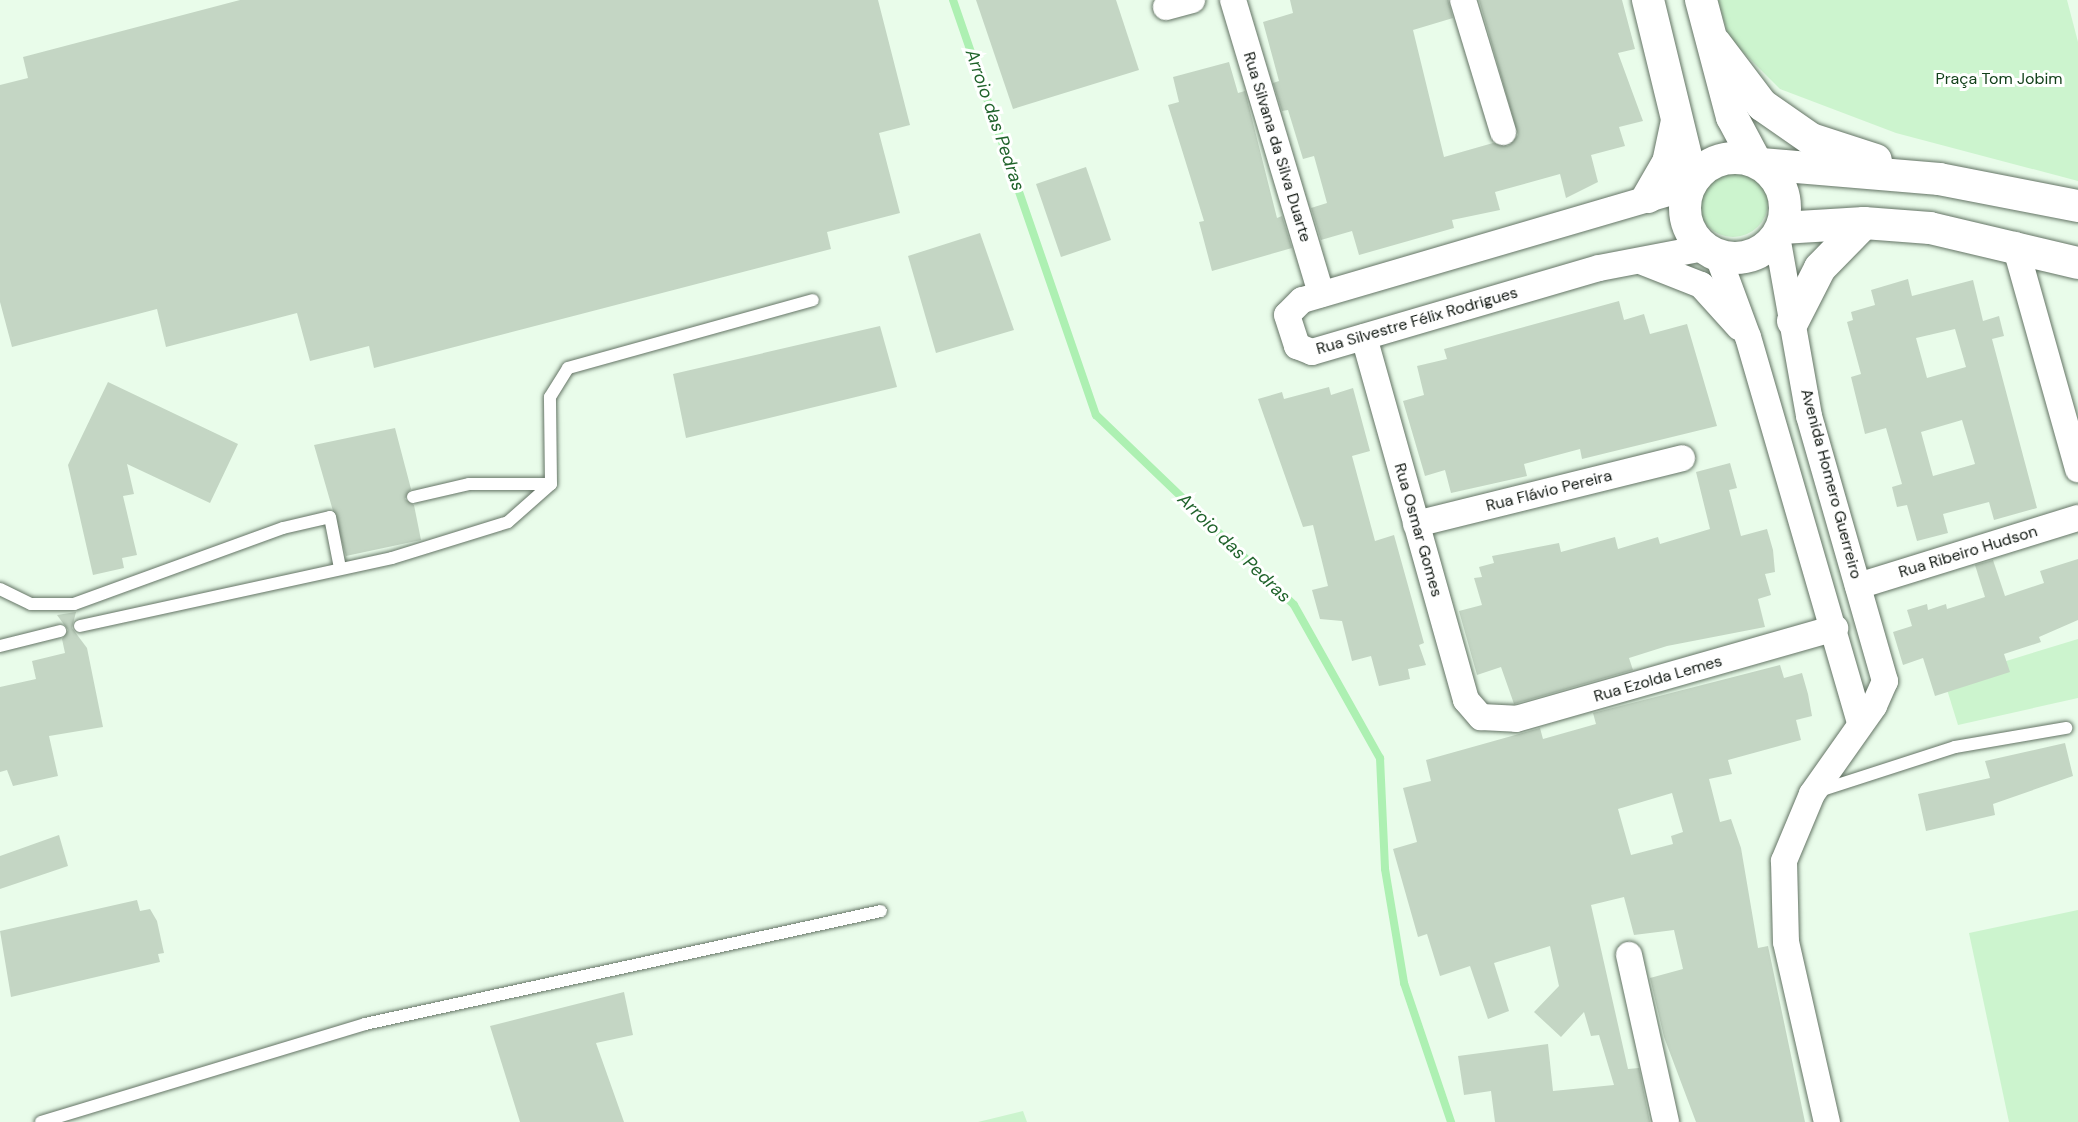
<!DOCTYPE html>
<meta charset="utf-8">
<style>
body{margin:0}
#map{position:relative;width:2078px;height:1122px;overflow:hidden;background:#e9fcea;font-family:"DM Sans",sans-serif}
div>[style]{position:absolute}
.green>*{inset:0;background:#ccf4ce}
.round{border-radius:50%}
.stream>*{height:8px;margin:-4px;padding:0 4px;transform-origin:4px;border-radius:4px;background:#adf0b2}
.building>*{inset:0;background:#c4d6c4}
.roads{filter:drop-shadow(0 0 2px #647465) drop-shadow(0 0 2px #647465)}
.service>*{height:12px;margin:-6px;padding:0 6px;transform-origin:6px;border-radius:6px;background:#fff}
.minor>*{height:26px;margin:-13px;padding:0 13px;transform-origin:13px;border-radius:13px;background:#fff}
.tertiary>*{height:32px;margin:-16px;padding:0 16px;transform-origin:16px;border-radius:16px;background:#fff}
.tertiary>.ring{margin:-16px;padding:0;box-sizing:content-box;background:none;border:32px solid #fff;border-radius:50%}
span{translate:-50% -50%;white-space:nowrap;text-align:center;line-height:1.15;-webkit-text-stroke:6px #fff;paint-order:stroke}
.park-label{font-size:16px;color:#12401a}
.street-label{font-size:16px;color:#111812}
.water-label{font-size:18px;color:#20632b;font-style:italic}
</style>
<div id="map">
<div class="green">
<i style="clip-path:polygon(1718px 0,2067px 0,2078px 42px,2078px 181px,1896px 133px,1780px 89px,1729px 38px)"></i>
<i class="round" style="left:1698px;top:167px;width:70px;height:70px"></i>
<i style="clip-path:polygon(2078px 639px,2078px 698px,1958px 725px,1944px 680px)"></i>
<i style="clip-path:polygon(2078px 910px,2078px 1122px,2009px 1122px,1969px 933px)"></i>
<i style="clip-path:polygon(1023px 1111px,1027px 1122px,978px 1122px)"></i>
</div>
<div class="stream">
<i style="left:953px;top:0;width:439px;rotate:71deg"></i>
<i style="left:1096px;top:415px;width:274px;rotate:43.8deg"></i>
<i style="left:1294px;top:605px;width:176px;rotate:60.7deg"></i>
<i style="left:1380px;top:758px;width:111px;rotate:87.4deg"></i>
<i style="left:1385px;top:869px;width:116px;rotate:80.5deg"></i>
<i style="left:1404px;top:983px;width:147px;rotate:71.3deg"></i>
</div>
<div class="building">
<i style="clip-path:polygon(240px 0,878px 0,910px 125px,879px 133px,900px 213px,827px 232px,831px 249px,374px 368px,369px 346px,310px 361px,297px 313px,166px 347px,157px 309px,12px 347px,0 302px,0 85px,28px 78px,23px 57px)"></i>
<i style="clip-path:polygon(976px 0,1116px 0,1139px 70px,1013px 109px)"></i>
<i style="clip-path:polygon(1290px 0,1448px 0,1453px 18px,1413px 30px,1444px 157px,1493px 143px,1508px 146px,1518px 135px,1479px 0,1622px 0,1635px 49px,1618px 53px,1643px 121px,1619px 127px,1625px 146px,1591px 155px,1598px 182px,1566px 198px,1560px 174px,1495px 192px,1500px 210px,1452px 220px,1454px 228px,1359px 255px,1352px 231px,1321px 240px,1311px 208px,1327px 203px,1314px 156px,1303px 159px,1288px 110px,1282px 111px,1273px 83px,1279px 81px,1263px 22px,1293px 13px)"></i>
<i style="clip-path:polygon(1229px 62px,1238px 93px,1245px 91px,1277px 218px,1282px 216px,1292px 248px,1212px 271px,1199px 222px,1204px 221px,1168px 105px,1179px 102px,1173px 77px)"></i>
<i style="clip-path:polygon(1086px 167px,1111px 240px,1061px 257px,1036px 184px)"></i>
<i style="clip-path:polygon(980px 233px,1014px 330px,936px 353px,908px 256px)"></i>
<i style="clip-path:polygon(evenodd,1908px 279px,1912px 296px,1973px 280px,1983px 321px,1999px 316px,2004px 336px,1992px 339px,2037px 508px,1994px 520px,1989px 502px,1943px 514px,1948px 533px,1917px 541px,1907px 505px,1897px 507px,1892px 487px,1902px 484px,1886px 428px,1865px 434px,1851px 377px,1861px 374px,1847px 322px,1853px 320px,1851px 312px,1875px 305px,1871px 290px,1908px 279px,1955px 329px,1966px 367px,1927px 378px,1916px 338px,1955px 329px,1908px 279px,1962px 420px,1975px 464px,1933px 476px,1921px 432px,1962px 420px)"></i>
<i style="clip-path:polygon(1619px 301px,1624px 320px,1644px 314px,1650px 334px,1687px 324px,1717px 426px,1582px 459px,1580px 449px,1524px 464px,1527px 476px,1451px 493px,1445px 470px,1425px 476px,1403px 401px,1424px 395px,1417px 366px,1447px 359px,1444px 349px)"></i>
<i style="clip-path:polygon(880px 326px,897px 387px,686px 438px,673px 374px)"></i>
<i style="clip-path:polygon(108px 382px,238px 444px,210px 503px,127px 464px,134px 494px,123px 496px,137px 555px,122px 558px,124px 568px,93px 575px,68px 465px)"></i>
<i style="clip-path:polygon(1329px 387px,1331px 395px,1353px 388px,1370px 451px,1352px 456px,1375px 541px,1394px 535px,1424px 643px,1419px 645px,1426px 665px,1408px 669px,1410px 679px,1379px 686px,1371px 656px,1352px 661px,1342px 621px,1320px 619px,1312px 590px,1328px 586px,1313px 525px,1303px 527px,1258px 399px,1282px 392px,1284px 399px)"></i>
<i style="clip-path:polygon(395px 428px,411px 489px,405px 499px,414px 505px,421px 540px,346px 556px,314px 445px)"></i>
<i style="clip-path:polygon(1730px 463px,1737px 488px,1729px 490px,1741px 536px,1767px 529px,1773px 550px,1775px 572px,1765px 574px,1771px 595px,1758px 599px,1765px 627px,1667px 646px,1629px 658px,1633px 670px,1514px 704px,1501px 667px,1477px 675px,1459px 611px,1482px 605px,1474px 578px,1482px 577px,1479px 567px,1494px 563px,1492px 556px,1559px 543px,1561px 552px,1615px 537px,1618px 549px,1658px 537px,1660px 544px,1710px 529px,1696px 472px)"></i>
<i style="clip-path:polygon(2078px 559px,2078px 620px,2039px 637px,2041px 642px,2004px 654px,2010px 672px,1935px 696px,1923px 658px,1903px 665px,1893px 632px,1912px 626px,1907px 610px,1927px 604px,1928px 610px,1946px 604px,1947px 609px,1985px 597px,1975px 565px,1993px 560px,2005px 596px,2044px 583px,2040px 571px)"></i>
<i style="clip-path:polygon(76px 612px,72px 628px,87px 648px,103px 727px,49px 736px,58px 776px,13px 786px,7px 770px,0 772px,0 687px,36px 679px,32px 661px,65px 653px,62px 639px,68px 630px,57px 615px)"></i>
<i style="clip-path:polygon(evenodd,1780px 665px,1784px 678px,1802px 673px,1808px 694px,1812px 716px,1796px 720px,1801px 740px,1728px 760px,1732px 774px,1709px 779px,1720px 822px,1731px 819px,1741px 848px,1758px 948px,1768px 946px,1805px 1122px,1696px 1122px,1664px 1037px,1650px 978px,1683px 969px,1674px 930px,1634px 935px,1624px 897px,1591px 905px,1628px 1069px,1639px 1068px,1650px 1122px,1495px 1122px,1491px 1091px,1464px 1095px,1458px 1056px,1548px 1044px,1553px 1091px,1614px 1085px,1599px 1035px,1591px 1036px,1584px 1012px,1561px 1037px,1534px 1012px,1559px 986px,1550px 946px,1494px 963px,1509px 1011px,1488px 1019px,1470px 966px,1440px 976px,1427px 934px,1418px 937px,1393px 849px,1417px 842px,1403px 788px,1431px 781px,1426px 760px,1540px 728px,1543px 739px,1596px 724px,1593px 713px,1780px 665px,1672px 793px,1683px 832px,1671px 836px,1673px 844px,1631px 855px,1618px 809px,1672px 793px)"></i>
<i style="clip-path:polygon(2065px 743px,2073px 776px,1993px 804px,1995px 815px,1926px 831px,1918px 794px,1990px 778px,1985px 761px)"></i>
<i style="clip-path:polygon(59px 835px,68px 866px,0 889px,0 856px)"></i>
<i style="clip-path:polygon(137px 900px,140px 911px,150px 909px,157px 921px,164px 953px,158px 954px,160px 962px,11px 997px,0 931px)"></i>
<i style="clip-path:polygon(624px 992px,633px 1035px,596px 1043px,624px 1122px,520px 1122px,490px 1026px)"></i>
</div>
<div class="roads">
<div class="service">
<i style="left:413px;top:497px;width:57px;rotate:-13.1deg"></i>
<i style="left:469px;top:484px;width:82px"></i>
<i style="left:0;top:589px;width:34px;rotate:26deg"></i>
<i style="left:31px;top:604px;width:43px"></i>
<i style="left:74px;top:604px;width:222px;rotate:-20deg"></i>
<i style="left:283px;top:528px;width:48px;rotate:-13.2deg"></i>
<i style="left:330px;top:517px;width:52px;rotate:78.9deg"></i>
<i style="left:80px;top:626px;width:319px;rotate:-12.3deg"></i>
<i style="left:392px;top:558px;width:121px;rotate:-17.2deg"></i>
<i style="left:508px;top:522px;width:57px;rotate:-41.5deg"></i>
<i style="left:551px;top:484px;width:87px;rotate:-90.7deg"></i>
<i style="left:550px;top:397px;width:34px;rotate:-58deg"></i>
<i style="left:568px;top:368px;width:254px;rotate:-15.5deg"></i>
<i style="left:0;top:646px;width:62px;rotate:-14deg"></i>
<i style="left:1819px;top:791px;width:143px;rotate:-17.9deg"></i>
<i style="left:1955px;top:747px;width:113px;rotate:-9.7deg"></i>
<i style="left:41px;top:1122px;width:338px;rotate:-16.8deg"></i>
<i style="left:365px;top:1024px;width:528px;rotate:-12.35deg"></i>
</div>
<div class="minor">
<i style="left:1233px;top:0;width:307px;rotate:73.3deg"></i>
<i style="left:1463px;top:0;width:138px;rotate:73.1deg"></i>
<i style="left:1166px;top:7px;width:27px;rotate:-15deg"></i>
<i style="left:1689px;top:187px;width:403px;rotate:163.7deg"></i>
<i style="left:1302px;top:300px;width:21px;rotate:135deg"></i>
<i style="left:1287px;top:315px;width:33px;rotate:72deg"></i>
<i style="left:1297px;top:346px;width:16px;rotate:22deg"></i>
<i style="left:1312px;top:352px;width:299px;rotate:-16.3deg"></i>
<i style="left:1599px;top:268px;width:107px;rotate:-10.8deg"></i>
<i style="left:1777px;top:236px;width:183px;rotate:79.9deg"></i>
<i style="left:1809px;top:416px;width:276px;rotate:74deg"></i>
<i style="left:1885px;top:681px;width:27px;rotate:114deg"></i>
<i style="left:1874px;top:706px;width:108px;rotate:125.2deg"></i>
<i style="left:1812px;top:794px;width:73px;rotate:112.7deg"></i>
<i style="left:1784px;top:861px;width:81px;rotate:88.6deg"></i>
<i style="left:1786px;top:942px;width:185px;rotate:77.2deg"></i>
<i style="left:2015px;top:245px;width:233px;rotate:74.3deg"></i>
<i style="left:1718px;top:256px;width:86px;rotate:69.7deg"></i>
<i style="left:1748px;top:337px;width:402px;rotate:73.8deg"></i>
<i style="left:1640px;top:261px;width:66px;rotate:21.5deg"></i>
<i style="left:1701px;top:285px;width:57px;rotate:47.9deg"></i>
<i style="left:1364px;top:337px;width:377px;rotate:74.3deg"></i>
<i style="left:1466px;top:700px;width:23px;rotate:49deg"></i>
<i style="left:1481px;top:717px;width:35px;rotate:3deg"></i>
<i style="left:1516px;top:719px;width:332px;rotate:-15.9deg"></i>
<i style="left:1416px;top:524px;width:274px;rotate:-13.9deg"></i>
<i style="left:1858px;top:586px;width:230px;rotate:-17.2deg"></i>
<i style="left:1629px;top:955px;width:171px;rotate:77.5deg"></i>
</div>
<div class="tertiary">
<i style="left:1648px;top:0;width:186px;rotate:76.3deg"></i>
<i style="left:1701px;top:0;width:121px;rotate:75.2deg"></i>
<i style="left:1732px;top:117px;width:51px;rotate:61.9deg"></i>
<i style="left:1715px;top:43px;width:78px;rotate:52.8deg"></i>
<i style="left:1762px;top:105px;width:60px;rotate:34.8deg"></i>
<i style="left:1811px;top:139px;width:68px;rotate:17.9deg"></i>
<i class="ring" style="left:1685px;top:158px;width:68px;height:68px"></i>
<i style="left:1761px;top:164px;width:179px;rotate:4.8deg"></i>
<i style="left:1939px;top:179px;width:142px;rotate:11deg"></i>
<i style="left:1648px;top:197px;width:39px;rotate:-60deg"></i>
<i style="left:1668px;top:163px;width:40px;rotate:-78deg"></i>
<i style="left:1782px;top:228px;width:82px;rotate:-3.5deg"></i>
<i style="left:1864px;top:223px;width:66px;rotate:4.3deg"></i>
<i style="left:1930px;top:228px;width:152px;rotate:13.3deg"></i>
<i style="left:1793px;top:321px;width:59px;rotate:-63deg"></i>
<i style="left:1820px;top:268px;width:63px;rotate:-45.6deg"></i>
</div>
</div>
<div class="park-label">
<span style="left:1999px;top:79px">Praça Tom Jobim</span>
</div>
<div class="street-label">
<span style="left:1277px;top:147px;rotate:73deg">Rua Silvana da Silva Duarte</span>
<span style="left:1417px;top:321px;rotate:-16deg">Rua Silvestre Félix Rodrigues</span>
<span style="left:1831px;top:484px;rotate:75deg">Avenida Homero Guerreiro</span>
<span style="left:1549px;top:491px;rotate:-14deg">Rua Flávio Pereira</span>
<span style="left:1418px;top:530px;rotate:74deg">Rua Osmar Gomes</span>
<span style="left:1968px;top:552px;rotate:-17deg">Rua Ribeiro Hudson</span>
<span style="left:1658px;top:679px;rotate:-16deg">Rua Ezolda Lemes</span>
</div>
<div class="water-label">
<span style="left:995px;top:120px;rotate:71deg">Arroio das Pedras</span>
<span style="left:1234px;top:548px;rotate:44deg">Arroio das Pedras</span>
</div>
</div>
